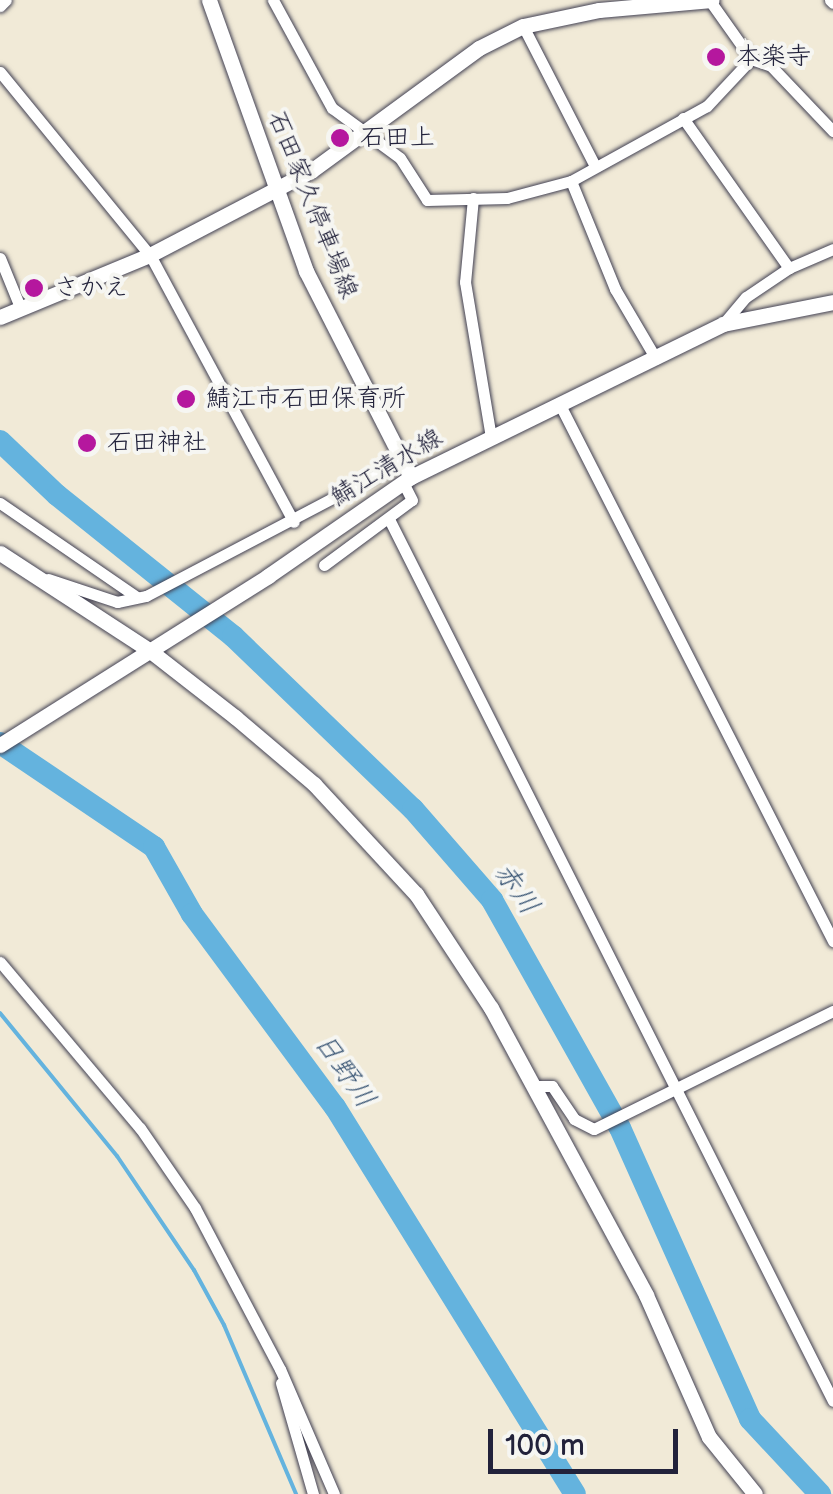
<!DOCTYPE html>
<meta charset="utf-8">
<style>
body{margin:0}
#map{position:relative;width:833px;height:1494px;overflow:hidden;background:#f1ead7;font-family:"Balsamiq Sans","Klee One",sans-serif}
div>[style]{position:absolute}
.stream>*{height:4px;margin:-2px;padding:0 2px;transform-origin:2px;border-radius:2px;background:#64b3de}
.river>*{height:22px;margin:-11px;padding:0 11px;transform-origin:11px;border-radius:11px;background:#64b3de}
.roads{filter:drop-shadow(0 0 2px #414052) drop-shadow(0 0 2px #414052)}
.street>*{height:11px;margin:-5.5px;padding:0 5.5px;transform-origin:5.5px;border-radius:5.5px;background:#fff}
.secondary>*{height:15px;margin:-7.5px;padding:0 7.5px;transform-origin:7.5px;border-radius:7.5px;background:#fff}
.dots>*{width:28px;height:28px;translate:-50% -50%;box-sizing:border-box;border:5px solid #f6f6f2;border-radius:50%}
span{translate:-50% -50%;white-space:nowrap;text-align:center;line-height:1.15;-webkit-text-stroke:8px #f6f6f2;paint-order:stroke}
.poi-label{font-size:25px;color:#22223b}
.left{translate:0 -50%;text-align:left}
.street-label{font-size:25px;color:#22223b}
.water-label{font-size:28px;color:#395574;font-style:italic}
.scale{position:absolute;left:488px;top:1429px;width:190px;height:45px;box-sizing:border-box;border:5px solid #22223b;border-top:0;padding-left:12px;font-size:30px;line-height:35px;white-space:nowrap;color:#22223b;-webkit-text-stroke:8px #f6f6f2;paint-order:stroke}
</style>
<div id="map">
<div class="stream">
<i style="left:0;top:1013px;width:185px;rotate:50.7deg"></i>
<i style="left:117px;top:1156px;width:138px;rotate:56deg"></i>
<i style="left:194px;top:1270px;width:63px;rotate:61.4deg"></i>
<i style="left:224px;top:1325px;width:184px;rotate:66.9deg"></i>
</div>
<div class="river">
<i style="left:0;top:441px;width:79px;rotate:43.5deg"></i>
<i style="left:57px;top:495px;width:226px;rotate:38.7deg"></i>
<i style="left:233px;top:636px;width:250px;rotate:43.9deg"></i>
<i style="left:413px;top:809px;width:121px;rotate:49deg"></i>
<i style="left:492px;top:900px;width:261px;rotate:60.7deg"></i>
<i style="left:620px;top:1128px;width:319px;rotate:65.9deg"></i>
<i style="left:750px;top:1419px;width:103px;rotate:47deg"></i>
<i style="left:0;top:743px;width:186px;rotate:34deg"></i>
<i style="left:154px;top:847px;width:77px;rotate:60.4deg"></i>
<i style="left:192px;top:914px;width:240px;rotate:53.5deg"></i>
<i style="left:335px;top:1107px;width:455px;rotate:58.2deg"></i>
</div>
<div class="roads">
<div class="street">
<i style="left:273px;top:0;width:123px;rotate:61.4deg"></i>
<i style="left:332px;top:108px;width:84px;rotate:36.3deg"></i>
<i style="left:400px;top:158px;width:50px;rotate:57.3deg"></i>
<i style="left:427px;top:200px;width:80px;rotate:-1.4deg"></i>
<i style="left:507px;top:198px;width:66px;rotate:-14.9deg"></i>
<i style="left:571px;top:181px;width:155px;rotate:-28.9deg"></i>
<i style="left:707px;top:106px;width:64px;rotate:-46.9deg"></i>
<i style="left:830px;top:0;width:4px;rotate:45deg"></i>
<i style="left:710px;top:1px;width:71px;rotate:54.7deg"></i>
<i style="left:751px;top:59px;width:21px;rotate:19deg"></i>
<i style="left:771px;top:66px;width:90px;rotate:46.4deg"></i>
<i style="left:0;top:6px;width:8px;rotate:-45deg"></i>
<i style="left:523px;top:26px;width:157px;rotate:62.8deg"></i>
<i style="left:0;top:72px;width:237px;rotate:50.7deg"></i>
<i style="left:150px;top:255px;width:303px;rotate:61.7deg"></i>
<i style="left:683px;top:118px;width:184px;rotate:54.8deg"></i>
<i style="left:571px;top:181px;width:117px;rotate:67.8deg"></i>
<i style="left:615px;top:289px;width:81px;rotate:59.6deg"></i>
<i style="left:473px;top:198px;width:84px;rotate:95.4deg"></i>
<i style="left:465px;top:282px;width:158px;rotate:80.5deg"></i>
<i style="left:0;top:258px;width:53px;rotate:67.8deg"></i>
<i style="left:723px;top:324px;width:35px;rotate:-50deg"></i>
<i style="left:746px;top:297px;width:52px;rotate:-34deg"></i>
<i style="left:789px;top:268px;width:48px;rotate:-23.4deg"></i>
<i style="left:559px;top:403px;width:604px;rotate:63.01deg"></i>
<i style="left:0;top:503px;width:166px;rotate:34.5deg"></i>
<i style="left:390px;top:521px;width:985px;rotate:63.28deg"></i>
<i style="left:324px;top:565px;width:109px;rotate:-36.5deg"></i>
<i style="left:412px;top:500px;width:20px;rotate:-117deg"></i>
<i style="left:48px;top:579px;width:73px;rotate:18.4deg"></i>
<i style="left:117px;top:602px;width:30px;rotate:-12deg"></i>
<i style="left:146px;top:596px;width:290px;rotate:-27.7deg"></i>
<i style="left:0;top:962px;width:217px;rotate:49.9deg"></i>
<i style="left:140px;top:1128px;width:97px;rotate:55.5deg"></i>
<i style="left:195px;top:1208px;width:182px;rotate:62.2deg"></i>
<i style="left:280px;top:1369px;width:136px;rotate:66.6deg"></i>
<i style="left:533px;top:1086px;width:19px"></i>
<i style="left:552px;top:1086px;width:40px;rotate:56deg"></i>
<i style="left:574px;top:1119px;width:22px;rotate:27deg"></i>
<i style="left:594px;top:1129px;width:267px;rotate:-26.3deg"></i>
<i style="left:281px;top:1383px;width:116px;rotate:73.9deg"></i>
</div>
<div class="secondary">
<i style="left:209px;top:0;width:288px;rotate:70.3deg"></i>
<i style="left:306px;top:271px;width:231px;rotate:63deg"></i>
<i style="left:0;top:317px;width:162px;rotate:-22.5deg"></i>
<i style="left:150px;top:255px;width:182px;rotate:-27.6deg"></i>
<i style="left:311px;top:171px;width:208px;rotate:-36.2deg"></i>
<i style="left:479px;top:48px;width:49px;rotate:-26.6deg"></i>
<i style="left:523px;top:26px;width:78px;rotate:-11.9deg"></i>
<i style="left:599px;top:10px;width:113px;rotate:-5.1deg"></i>
<i style="left:0;top:553px;width:178px;rotate:33.1deg"></i>
<i style="left:149px;top:650px;width:109px;rotate:37.9deg"></i>
<i style="left:235px;top:717px;width:104px;rotate:40.3deg"></i>
<i style="left:314px;top:784px;width:150px;rotate:47.2deg"></i>
<i style="left:416px;top:894px;width:136px;rotate:56.7deg"></i>
<i style="left:491px;top:1008px;width:326px;rotate:61.6deg"></i>
<i style="left:646px;top:1295px;width:155px;rotate:66.1deg"></i>
<i style="left:709px;top:1437px;width:73px;rotate:51.1deg"></i>
<i style="left:0;top:745px;width:317px;rotate:-32.2deg"></i>
<i style="left:268px;top:576px;width:174px;rotate:-34.7deg"></i>
<i style="left:411px;top:477px;width:347px;rotate:-26.1deg"></i>
<i style="left:723px;top:324px;width:112px;rotate:-11.3deg"></i>
</div>
</div>
<div class="dots">
<i style="left:716px;top:57px;background:#b5179e"></i>
<i style="left:340px;top:138px;background:#b5179e"></i>
<i style="left:34px;top:288px;background:#b5179e"></i>
<i style="left:186px;top:399px;background:#b5179e"></i>
<i style="left:87px;top:443px;background:#b5179e"></i>
</div>
<div class="poi-label">
<span class="left" style="left:736px;top:57px">本楽寺</span>
<span class="left" style="left:360px;top:138px">石田上</span>
<span class="left" style="left:54px;top:288px">さかえ</span>
<span class="left" style="left:206px;top:399px">鯖江市石田保育所</span>
<span class="left" style="left:107px;top:443px">石田神社</span>
</div>
<div class="street-label">
<span style="left:312px;top:205px;rotate:68deg">石田家久停車場線</span>
<span style="left:387px;top:468px;rotate:-31deg">鯖江清水線</span>
</div>
<div class="water-label">
<span style="left:516px;top:889px;rotate:55deg">赤川</span>
<span style="left:344px;top:1071px;rotate:55deg">日野川</span>
</div>
<div class="scale">100 m</div>
</div>
